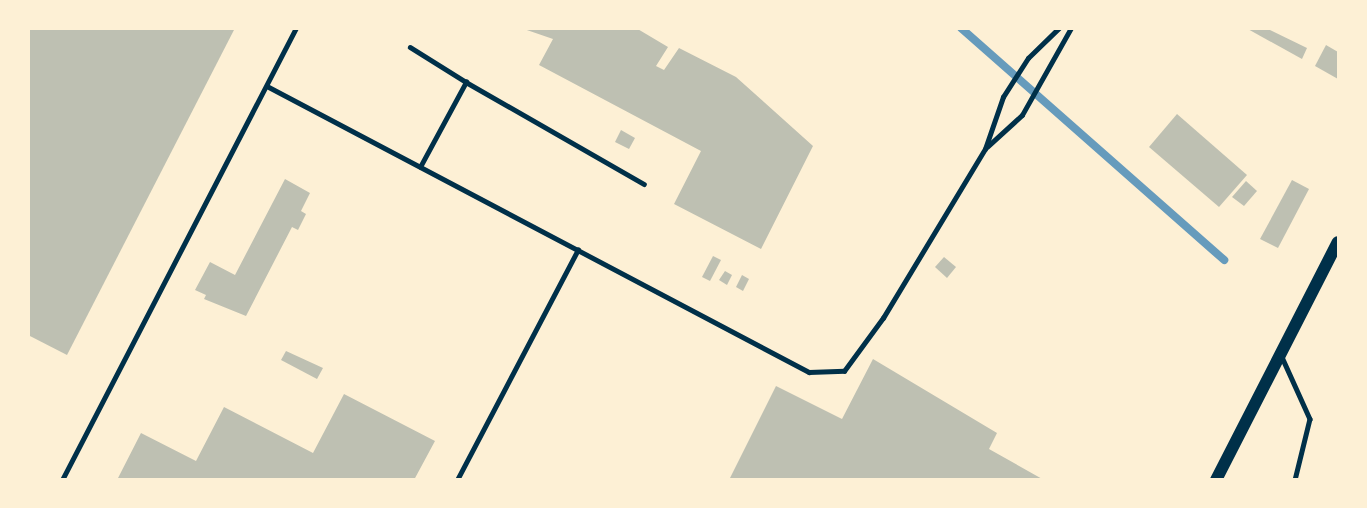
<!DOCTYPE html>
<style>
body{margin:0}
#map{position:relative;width:1367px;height:508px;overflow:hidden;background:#fdf0d5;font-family:"DM Sans",sans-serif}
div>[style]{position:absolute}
.stream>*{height:8px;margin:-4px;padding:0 4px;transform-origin:4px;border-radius:4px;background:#669bbc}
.building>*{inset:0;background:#bec0b2}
.service>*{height:4.5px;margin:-2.25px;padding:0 2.25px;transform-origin:2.25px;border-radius:2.25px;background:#003049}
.secondary>*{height:12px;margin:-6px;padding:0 6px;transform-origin:6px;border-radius:6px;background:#003049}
span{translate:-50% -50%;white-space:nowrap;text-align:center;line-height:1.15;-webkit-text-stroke:4.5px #fdf0d5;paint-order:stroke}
.frame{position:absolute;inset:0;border:30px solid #fdf0d5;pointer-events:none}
</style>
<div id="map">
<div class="stream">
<i style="left:961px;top:28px;width:351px;rotate:41.4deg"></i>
</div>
<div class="building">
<i style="clip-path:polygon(28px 28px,235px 28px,67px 355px,28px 335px)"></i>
<i style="clip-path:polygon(521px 28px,636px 28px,668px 47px,656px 66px,664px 70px,679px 48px,736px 77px,813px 146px,761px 249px,674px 204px,701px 151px,539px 65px,553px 39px)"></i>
<i style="clip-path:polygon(1246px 28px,1266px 28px,1307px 48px,1302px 59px)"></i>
<i style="clip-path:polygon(1326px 45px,1338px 52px,1338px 79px,1315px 66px)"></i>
<i style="clip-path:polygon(1177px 114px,1247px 175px,1219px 207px,1149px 147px)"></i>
<i style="clip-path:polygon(621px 130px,635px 138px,629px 149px,615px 142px)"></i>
<i style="clip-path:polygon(285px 179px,310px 193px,301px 211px,306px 214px,298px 230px,292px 227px,246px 316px,204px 299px,206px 295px,195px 290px,210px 262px,235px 275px)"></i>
<i style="clip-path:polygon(1292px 180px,1309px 189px,1278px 248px,1260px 239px)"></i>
<i style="clip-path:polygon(1246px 181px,1257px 191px,1244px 206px,1232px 197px)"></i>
<i style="clip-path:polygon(713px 256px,721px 260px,710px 281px,702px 277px)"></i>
<i style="clip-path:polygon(944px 257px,956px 267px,947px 278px,935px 267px)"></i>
<i style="clip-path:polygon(725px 271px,732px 275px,727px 285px,719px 280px)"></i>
<i style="clip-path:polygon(742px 275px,749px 279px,743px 291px,736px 287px)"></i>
<i style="clip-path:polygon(286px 351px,323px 368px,317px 379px,281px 360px)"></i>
<i style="clip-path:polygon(873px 359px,997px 433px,989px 449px,1044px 480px,729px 480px,776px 386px,842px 419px)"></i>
<i style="clip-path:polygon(344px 394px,435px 441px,414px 480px,117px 480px,141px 433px,196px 461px,224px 407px,313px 453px)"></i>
</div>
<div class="service">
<i style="left:410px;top:47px;width:66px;rotate:32deg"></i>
<i style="left:267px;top:86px;width:613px;rotate:27.82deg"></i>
<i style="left:809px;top:372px;width:35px;rotate:-2deg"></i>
<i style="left:844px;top:371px;width:66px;rotate:-53.7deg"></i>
<i style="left:883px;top:318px;width:197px;rotate:-58.9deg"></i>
<i style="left:985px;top:149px;width:55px;rotate:-70.9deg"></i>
<i style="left:1003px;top:97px;width:46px;rotate:-57.3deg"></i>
<i style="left:1028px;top:58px;width:43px;rotate:-44.1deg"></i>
<i style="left:987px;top:147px;width:47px;rotate:-42.4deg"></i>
<i style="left:1022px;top:115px;width:100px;rotate:-60.6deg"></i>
<i style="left:420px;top:167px;width:97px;rotate:-61.6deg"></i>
<i style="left:466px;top:82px;width:205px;rotate:29.8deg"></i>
<i style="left:1282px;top:357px;width:68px;rotate:65.7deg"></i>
<i style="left:1310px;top:419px;width:63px;rotate:103.8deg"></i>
<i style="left:62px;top:480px;width:509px;rotate:-62.63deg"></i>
<i style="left:457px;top:480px;width:260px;rotate:-62.3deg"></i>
</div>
<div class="secondary">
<i style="left:1216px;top:480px;width:267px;rotate:-62.9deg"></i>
</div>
<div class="frame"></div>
</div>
